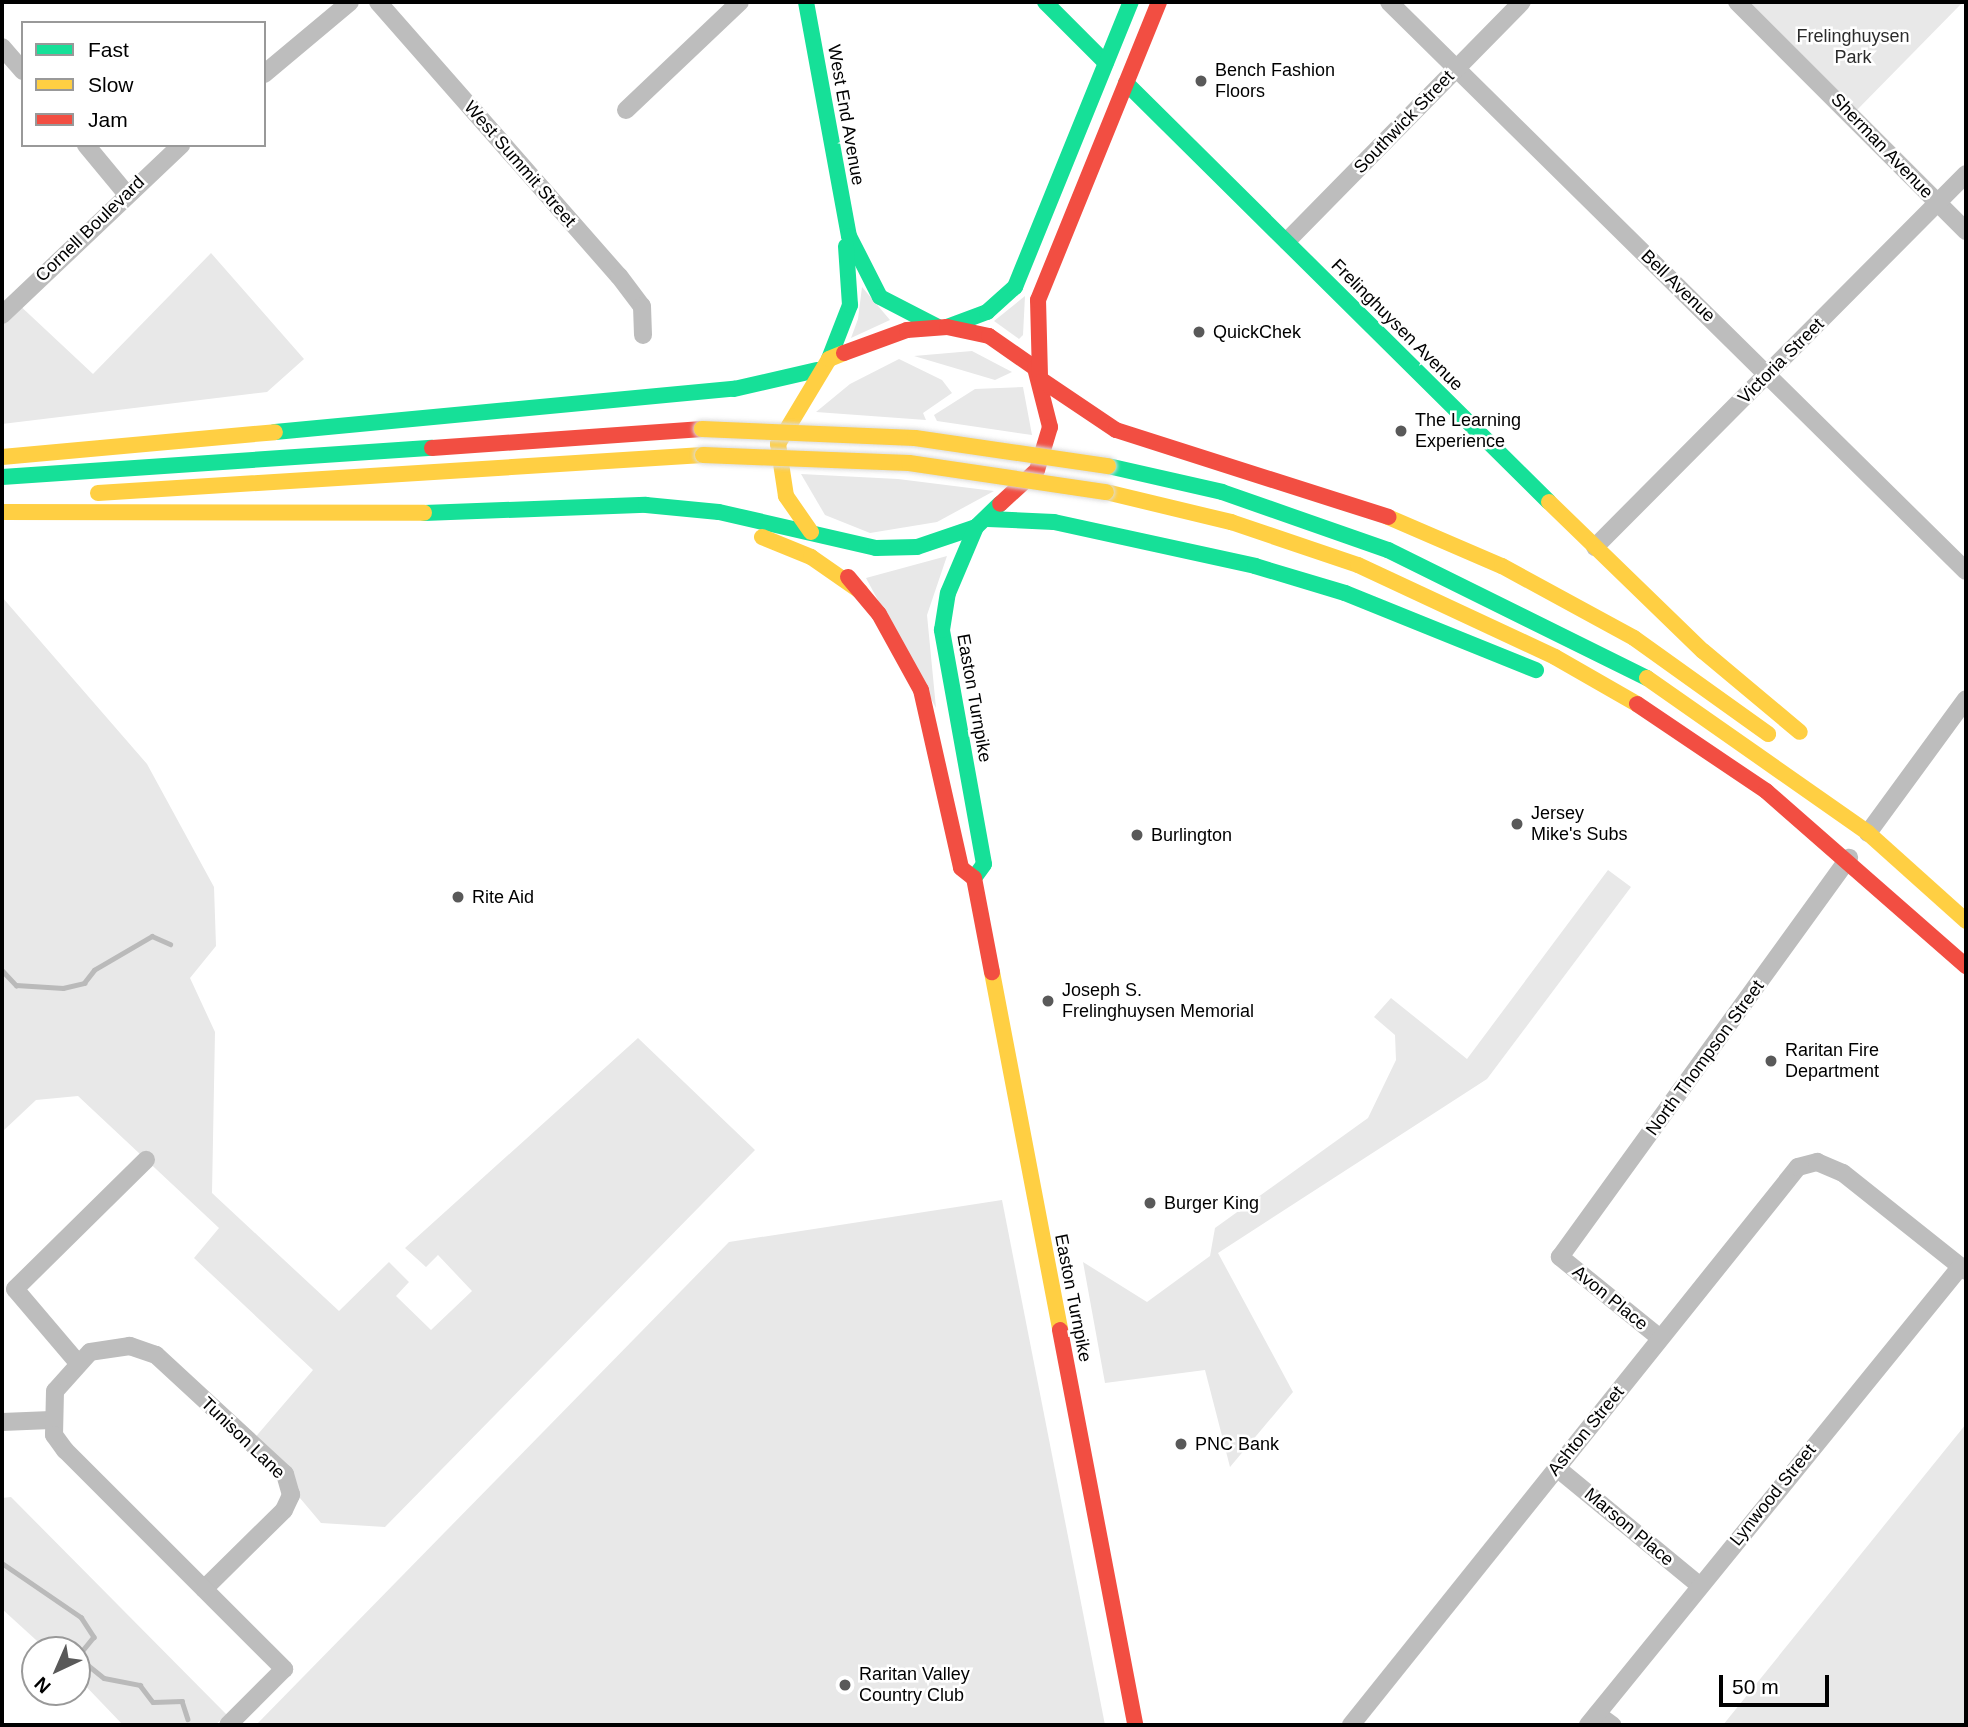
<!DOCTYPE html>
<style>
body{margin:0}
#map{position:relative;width:1968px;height:1727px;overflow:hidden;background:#fff;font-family:Helvetica,sans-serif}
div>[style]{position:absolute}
.green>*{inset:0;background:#e8e8e8}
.stream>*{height:4.5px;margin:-2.25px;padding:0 2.25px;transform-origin:2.25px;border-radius:2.25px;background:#bababa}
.street>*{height:18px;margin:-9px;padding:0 9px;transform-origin:9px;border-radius:9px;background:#bdbdbd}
.fast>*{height:16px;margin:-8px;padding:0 8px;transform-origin:8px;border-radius:8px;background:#16e098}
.slow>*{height:16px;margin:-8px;padding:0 8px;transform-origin:8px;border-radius:8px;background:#ffcf43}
.jam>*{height:16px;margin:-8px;padding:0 8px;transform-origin:8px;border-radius:8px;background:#f24e42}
.bridges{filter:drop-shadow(0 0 2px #dbdbdb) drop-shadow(0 0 2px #dbdbdb)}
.slow-bridge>*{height:16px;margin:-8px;padding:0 8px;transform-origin:8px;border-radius:8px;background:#ffcf43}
.dots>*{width:19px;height:19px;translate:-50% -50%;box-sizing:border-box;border:4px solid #fff;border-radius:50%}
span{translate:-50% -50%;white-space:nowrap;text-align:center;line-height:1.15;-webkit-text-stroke:5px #fff;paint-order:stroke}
.park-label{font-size:18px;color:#2c2c2c}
.poi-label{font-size:18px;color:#000}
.left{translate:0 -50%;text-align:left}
.street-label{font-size:18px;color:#000}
.frame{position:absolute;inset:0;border:4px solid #000;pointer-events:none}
.legend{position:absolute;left:21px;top:21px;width:245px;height:126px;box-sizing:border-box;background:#fff;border:2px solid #999;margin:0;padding:9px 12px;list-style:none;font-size:21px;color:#000}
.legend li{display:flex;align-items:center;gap:14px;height:35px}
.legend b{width:35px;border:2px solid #999}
.north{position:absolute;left:21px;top:1636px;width:70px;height:70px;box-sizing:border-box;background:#fff;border:2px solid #999;border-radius:50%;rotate:224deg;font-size:19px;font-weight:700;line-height:28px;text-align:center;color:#000}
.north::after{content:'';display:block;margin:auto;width:24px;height:32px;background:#595959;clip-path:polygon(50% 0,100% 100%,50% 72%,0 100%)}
.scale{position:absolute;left:1719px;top:1675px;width:110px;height:32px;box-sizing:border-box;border:4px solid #000;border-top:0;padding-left:9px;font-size:21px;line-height:24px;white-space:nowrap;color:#000;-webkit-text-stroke:5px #fff;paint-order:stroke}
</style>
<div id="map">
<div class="green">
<i style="clip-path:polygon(1742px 2px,1963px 2px,1854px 113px)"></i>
<i style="clip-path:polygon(211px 253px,304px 359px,267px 392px,2px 424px,2px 314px,15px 301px,93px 374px)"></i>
<i style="clip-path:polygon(862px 287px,890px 320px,851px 338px,858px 319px)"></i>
<i style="clip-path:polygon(1025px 296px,1023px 335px,1019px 339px,994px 321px)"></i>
<i style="clip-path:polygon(972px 351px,1012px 372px,995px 380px,914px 356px)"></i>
<i style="clip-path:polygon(899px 359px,942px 380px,952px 393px,923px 413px,926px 420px,816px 412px,850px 384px)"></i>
<i style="clip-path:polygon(1023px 387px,1032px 435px,937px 421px,934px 415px,975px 389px)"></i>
<i style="clip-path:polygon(801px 474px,898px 479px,994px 491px,937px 522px,870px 533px,825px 515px)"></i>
<i style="clip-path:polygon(947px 556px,927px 615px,936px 708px,866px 578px)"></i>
<i style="clip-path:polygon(2px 597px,147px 764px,214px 887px,216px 946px,190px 978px,215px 1032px,212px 1193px,339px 1311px,389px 1262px,409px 1282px,396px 1296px,431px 1330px,472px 1291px,438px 1255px,426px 1267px,405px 1248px,638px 1038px,755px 1150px,385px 1527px,321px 1523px,252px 1441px,313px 1370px,194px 1258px,219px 1228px,78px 1096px,36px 1100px,2px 1132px)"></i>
<i style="clip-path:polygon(1608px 870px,1631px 887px,1487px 1079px,1218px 1253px,1293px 1392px,1230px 1467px,1205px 1370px,1105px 1383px,1083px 1262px,1147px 1302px,1210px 1256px,1215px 1228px,1368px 1118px,1396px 1060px,1395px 1035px,1374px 1017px,1391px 998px,1467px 1059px)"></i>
<i style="clip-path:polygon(1002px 1200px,1105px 1725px,256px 1725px,729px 1242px)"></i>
<i style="clip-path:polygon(1966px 1424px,1966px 1725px,1723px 1725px)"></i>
<i style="clip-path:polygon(11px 1497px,227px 1715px,215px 1725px,123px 1725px,77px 1677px,77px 1650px,47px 1650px,2px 1609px,2px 1498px)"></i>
</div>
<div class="stream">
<i style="left:2px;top:970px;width:21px;rotate:47deg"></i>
<i style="left:16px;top:985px;width:47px;rotate:3.7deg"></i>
<i style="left:63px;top:988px;width:22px;rotate:-13deg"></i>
<i style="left:84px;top:983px;width:16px;rotate:-52deg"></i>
<i style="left:94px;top:970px;width:67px;rotate:-30.4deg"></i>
<i style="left:152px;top:936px;width:20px;rotate:24deg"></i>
<i style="left:2px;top:1563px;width:96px;rotate:34.4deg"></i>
<i style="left:81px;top:1617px;width:24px;rotate:57deg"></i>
<i style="left:94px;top:1637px;width:26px;rotate:129deg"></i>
<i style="left:78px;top:1657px;width:33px;rotate:39deg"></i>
<i style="left:104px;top:1678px;width:37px;rotate:11deg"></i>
<i style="left:140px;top:1685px;width:21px;rotate:53deg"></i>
<i style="left:153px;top:1702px;width:29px;rotate:-2deg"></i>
<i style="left:182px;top:1701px;width:19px;rotate:72deg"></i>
</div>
<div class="street">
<i style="left:378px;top:2px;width:365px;rotate:48.7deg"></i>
<i style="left:619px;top:276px;width:38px;rotate:53deg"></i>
<i style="left:642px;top:306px;width:29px;rotate:88deg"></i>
<i style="left:1389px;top:2px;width:810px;rotate:44.6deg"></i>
<i style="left:1737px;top:2px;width:324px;rotate:45deg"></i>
<i style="left:2px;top:47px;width:32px;rotate:49deg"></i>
<i style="left:264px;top:74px;width:112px;rotate:-39.9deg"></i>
<i style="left:626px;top:110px;width:157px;rotate:-43.5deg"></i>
<i style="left:86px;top:145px;width:61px;rotate:50.3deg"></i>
<i style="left:1287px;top:241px;width:335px;rotate:-45.5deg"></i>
<i style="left:2px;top:315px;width:247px;rotate:-43.5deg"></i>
<i style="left:1595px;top:547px;width:526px;rotate:-45.15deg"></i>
<i style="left:1868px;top:833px;width:166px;rotate:-53.8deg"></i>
<i style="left:1660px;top:1338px;width:129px;rotate:-141deg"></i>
<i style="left:1560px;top:1257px;width:493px;rotate:-54.1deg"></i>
<i style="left:78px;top:1363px;width:97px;rotate:-130.4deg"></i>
<i style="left:15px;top:1289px;width:184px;rotate:-44.6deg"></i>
<i style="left:2px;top:1422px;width:49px;rotate:-2.3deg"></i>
<i style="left:1557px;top:1468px;width:185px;rotate:39.5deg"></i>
<i style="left:204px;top:1589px;width:112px;rotate:-44.6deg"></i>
<i style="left:284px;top:1510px;width:17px;rotate:-65deg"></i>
<i style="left:291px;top:1495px;width:22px;rotate:-106deg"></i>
<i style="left:285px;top:1474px;width:176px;rotate:-137.3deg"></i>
<i style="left:156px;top:1355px;width:28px;rotate:-161deg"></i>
<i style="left:130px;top:1346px;width:40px;rotate:171.5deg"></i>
<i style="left:90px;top:1352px;width:52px;rotate:131.9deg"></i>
<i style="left:55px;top:1391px;width:44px;rotate:91.3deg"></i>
<i style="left:54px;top:1435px;width:19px;rotate:54deg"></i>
<i style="left:65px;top:1450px;width:310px;rotate:45deg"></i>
<i style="left:284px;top:1669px;width:79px;rotate:135deg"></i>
<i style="left:1597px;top:1714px;width:19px;rotate:36deg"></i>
<i style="left:1351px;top:1725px;width:715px;rotate:-51.3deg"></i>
<i style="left:1798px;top:1167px;width:20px;rotate:-15deg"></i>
<i style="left:1817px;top:1162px;width:28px;rotate:23deg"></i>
<i style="left:1843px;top:1173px;width:157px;rotate:38.5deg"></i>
<i style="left:1588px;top:1725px;width:591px;rotate:-50.9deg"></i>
</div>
<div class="fast">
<i style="left:806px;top:2px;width:238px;rotate:79.6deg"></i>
<i style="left:849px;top:236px;width:68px;rotate:63.1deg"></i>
<i style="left:880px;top:297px;width:65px;rotate:27.3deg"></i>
<i style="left:1045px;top:2px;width:86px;rotate:45deg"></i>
<i style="left:1126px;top:83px;width:595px;rotate:44.73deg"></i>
<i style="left:947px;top:327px;width:43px;rotate:-20.6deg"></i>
<i style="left:987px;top:312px;width:38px;rotate:-42deg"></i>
<i style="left:1015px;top:287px;width:308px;rotate:-67.9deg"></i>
<i style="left:829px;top:359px;width:58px;rotate:-68.7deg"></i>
<i style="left:850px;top:305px;width:59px;rotate:-93.9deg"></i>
<i style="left:275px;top:432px;width:461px;rotate:-5.4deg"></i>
<i style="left:734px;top:389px;width:85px;rotate:-12.9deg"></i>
<i style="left:1108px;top:466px;width:117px;rotate:12.8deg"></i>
<i style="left:1222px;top:492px;width:176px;rotate:19.3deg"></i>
<i style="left:1388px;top:550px;width:289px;rotate:26.3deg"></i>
<i style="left:2px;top:477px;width:431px;rotate:-3.9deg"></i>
<i style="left:424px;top:513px;width:222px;rotate:-2.1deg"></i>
<i style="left:646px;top:505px;width:73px;rotate:5.5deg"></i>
<i style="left:719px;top:512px;width:161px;rotate:12.9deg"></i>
<i style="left:876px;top:548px;width:41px;rotate:-1.4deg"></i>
<i style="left:917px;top:547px;width:62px;rotate:-18.7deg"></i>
<i style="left:976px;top:527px;width:33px;rotate:-44deg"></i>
<i style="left:988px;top:519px;width:66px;rotate:2.6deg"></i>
<i style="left:1054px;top:522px;width:206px;rotate:12.3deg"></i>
<i style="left:1255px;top:566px;width:94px;rotate:16.7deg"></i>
<i style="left:1345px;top:593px;width:206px;rotate:22deg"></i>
<i style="left:974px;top:878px;width:17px;rotate:-54deg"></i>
<i style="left:984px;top:864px;width:238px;rotate:-100.2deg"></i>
<i style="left:942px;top:630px;width:37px;rotate:-81deg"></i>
<i style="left:948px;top:593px;width:72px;rotate:-67deg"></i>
</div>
<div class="slow">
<i style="left:2px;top:457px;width:274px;rotate:-5.2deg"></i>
<i style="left:1106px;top:492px;width:129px;rotate:13.5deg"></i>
<i style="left:1231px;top:522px;width:134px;rotate:18.7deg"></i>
<i style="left:1358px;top:565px;width:217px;rotate:25deg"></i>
<i style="left:1555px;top:657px;width:95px;rotate:29.8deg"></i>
<i style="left:98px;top:493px;width:606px;rotate:-3.59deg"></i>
<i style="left:1549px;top:502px;width:214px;rotate:44.1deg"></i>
<i style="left:1703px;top:651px;width:126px;rotate:39.9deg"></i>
<i style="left:2px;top:512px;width:422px;rotate:0.1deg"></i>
<i style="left:1388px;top:517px;width:124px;rotate:23.3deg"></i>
<i style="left:1502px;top:566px;width:150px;rotate:28.6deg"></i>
<i style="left:1634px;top:638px;width:165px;rotate:35.6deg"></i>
<i style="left:811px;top:532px;width:44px;rotate:-124.8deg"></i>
<i style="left:786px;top:496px;width:53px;rotate:-98.7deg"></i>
<i style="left:778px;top:444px;width:99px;rotate:-59deg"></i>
<i style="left:829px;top:359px;width:16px;rotate:-22deg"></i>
<i style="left:762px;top:537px;width:53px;rotate:22.2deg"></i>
<i style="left:811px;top:557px;width:60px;rotate:34.8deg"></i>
<i style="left:1647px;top:678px;width:270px;rotate:35deg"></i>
<i style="left:1868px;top:833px;width:132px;rotate:41.9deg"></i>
<i style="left:992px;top:972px;width:364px;rotate:79.2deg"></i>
</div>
<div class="jam">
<i style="left:844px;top:353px;width:67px;rotate:-20.1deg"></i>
<i style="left:907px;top:330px;width:40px;rotate:-4.3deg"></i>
<i style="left:947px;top:327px;width:43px;rotate:12.1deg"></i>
<i style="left:989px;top:336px;width:56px;rotate:34.8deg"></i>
<i style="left:1035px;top:368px;width:61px;rotate:75.7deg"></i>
<i style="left:1050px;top:427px;width:45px;rotate:106.8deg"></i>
<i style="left:1037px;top:470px;width:50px;rotate:137.4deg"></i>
<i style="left:1040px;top:376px;width:76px;rotate:-91.5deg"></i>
<i style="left:1038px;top:300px;width:322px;rotate:-67.9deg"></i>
<i style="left:1043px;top:381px;width:88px;rotate:33.9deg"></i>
<i style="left:1116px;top:430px;width:286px;rotate:17.7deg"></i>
<i style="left:432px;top:448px;width:271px;rotate:-4deg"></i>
<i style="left:848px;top:577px;width:48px;rotate:50deg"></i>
<i style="left:879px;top:614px;width:87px;rotate:61.1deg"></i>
<i style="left:921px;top:690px;width:182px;rotate:77.3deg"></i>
<i style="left:961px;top:868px;width:16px;rotate:38deg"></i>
<i style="left:974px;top:878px;width:96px;rotate:79.2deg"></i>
<i style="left:1637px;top:704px;width:156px;rotate:34deg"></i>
<i style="left:1766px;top:791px;width:266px;rotate:41.2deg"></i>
<i style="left:1060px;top:1330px;width:402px;rotate:79.2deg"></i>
</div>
<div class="bridges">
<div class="slow-bridge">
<i style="left:702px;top:429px;width:213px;rotate:2.4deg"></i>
<i style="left:915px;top:438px;width:195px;rotate:8.3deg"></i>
<i style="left:703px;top:455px;width:206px;rotate:2.2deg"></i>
<i style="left:909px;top:463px;width:199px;rotate:8.4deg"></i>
</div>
</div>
<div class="dots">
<i style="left:1201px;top:81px;background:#595959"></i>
<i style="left:1199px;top:332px;background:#595959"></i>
<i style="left:1401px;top:431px;background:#595959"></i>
<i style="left:1517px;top:824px;background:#595959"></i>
<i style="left:1137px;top:835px;background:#595959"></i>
<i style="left:458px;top:897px;background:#595959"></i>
<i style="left:1048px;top:1001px;background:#595959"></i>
<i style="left:1771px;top:1061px;background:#595959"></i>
<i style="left:1150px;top:1203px;background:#595959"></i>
<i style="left:1181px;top:1444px;background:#595959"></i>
<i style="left:845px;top:1685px;background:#595959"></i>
</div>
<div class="park-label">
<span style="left:1853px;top:47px">Frelinghuysen<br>Park</span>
</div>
<div class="poi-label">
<span class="left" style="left:1215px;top:81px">Bench Fashion<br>Floors</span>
<span class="left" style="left:1213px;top:332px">QuickChek</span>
<span class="left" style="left:1415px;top:431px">The Learning<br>Experience</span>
<span class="left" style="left:1531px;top:824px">Jersey<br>Mike's Subs</span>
<span class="left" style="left:1151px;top:835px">Burlington</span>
<span class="left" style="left:472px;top:897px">Rite Aid</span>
<span class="left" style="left:1062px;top:1001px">Joseph S.<br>Frelinghuysen Memorial</span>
<span class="left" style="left:1785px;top:1061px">Raritan Fire<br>Department</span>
<span class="left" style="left:1164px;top:1203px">Burger King</span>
<span class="left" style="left:1195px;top:1444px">PNC Bank</span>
<span class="left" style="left:859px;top:1685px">Raritan Valley<br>Country Club</span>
</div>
<div class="street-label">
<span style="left:846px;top:115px;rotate:80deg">West End Avenue</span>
<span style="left:1404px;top:122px;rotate:-46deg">Southwick Street</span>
<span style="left:1882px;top:146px;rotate:46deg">Sherman Avenue</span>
<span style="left:520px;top:164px;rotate:49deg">West Summit Street</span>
<span style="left:90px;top:229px;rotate:-44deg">Cornell Boulevard</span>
<span style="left:1678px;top:286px;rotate:44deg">Bell Avenue</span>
<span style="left:1397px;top:325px;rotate:45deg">Frelinghuysen Avenue</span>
<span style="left:1781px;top:361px;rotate:-45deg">Victoria Street</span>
<span style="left:974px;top:698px;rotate:80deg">Easton Turnpike</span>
<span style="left:1705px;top:1058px;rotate:-54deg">North Thompson Street</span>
<span style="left:1073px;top:1298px;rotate:79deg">Easton Turnpike</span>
<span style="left:1610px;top:1298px;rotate:39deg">Avon Place</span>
<span style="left:1586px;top:1431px;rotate:-51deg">Ashton Street</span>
<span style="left:243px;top:1438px;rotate:44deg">Tunison Lane</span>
<span style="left:1773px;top:1495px;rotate:-51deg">Lynwood Street</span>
<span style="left:1629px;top:1527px;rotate:40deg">Marson Place</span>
</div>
<div class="frame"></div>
<ul class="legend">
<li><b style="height:9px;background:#16e098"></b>Fast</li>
<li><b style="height:9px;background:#ffcf43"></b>Slow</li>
<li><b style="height:9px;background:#f24e42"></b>Jam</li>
</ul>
<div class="north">N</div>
<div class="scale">50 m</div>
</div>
